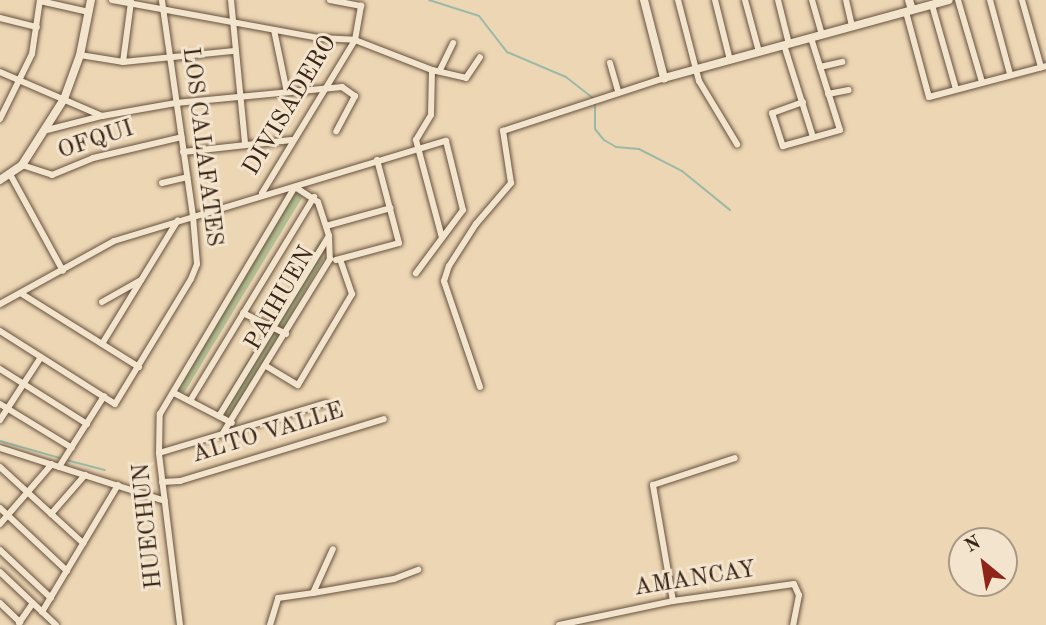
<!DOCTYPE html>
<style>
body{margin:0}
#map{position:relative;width:1046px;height:625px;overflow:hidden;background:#edd6b4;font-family:"Old Standard TT",serif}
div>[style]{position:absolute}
.green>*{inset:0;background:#b2bf92}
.stream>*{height:2px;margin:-1px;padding:0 1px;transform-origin:1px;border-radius:1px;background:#9abaa7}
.roads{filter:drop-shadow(0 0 2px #66513e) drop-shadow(0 0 2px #66513e)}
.minor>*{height:6px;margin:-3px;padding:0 3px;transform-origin:3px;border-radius:3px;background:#f3e4ce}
.tertiary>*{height:8px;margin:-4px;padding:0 4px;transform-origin:4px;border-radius:4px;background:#f3e4ce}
span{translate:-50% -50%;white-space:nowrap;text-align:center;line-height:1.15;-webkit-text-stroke:6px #f3e4ce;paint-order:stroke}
.street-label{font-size:24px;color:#392517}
.north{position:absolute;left:948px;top:527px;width:70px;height:70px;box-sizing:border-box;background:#f3e4ce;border:2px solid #a99885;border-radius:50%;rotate:330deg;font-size:19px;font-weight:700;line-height:28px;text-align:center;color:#392517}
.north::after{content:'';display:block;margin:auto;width:24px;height:32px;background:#8f2418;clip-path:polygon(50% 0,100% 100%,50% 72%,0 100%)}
</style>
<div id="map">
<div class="green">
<i style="clip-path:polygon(295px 190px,303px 196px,184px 393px,175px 389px)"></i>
<i style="clip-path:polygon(321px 238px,323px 260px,230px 422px,216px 414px)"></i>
</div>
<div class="stream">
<i style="left:429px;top:0;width:52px;rotate:17.7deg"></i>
<i style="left:479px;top:16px;width:46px;rotate:52.1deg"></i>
<i style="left:507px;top:52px;width:64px;rotate:23deg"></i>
<i style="left:566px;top:77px;width:34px;rotate:38deg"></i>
<i style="left:595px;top:103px;width:26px;rotate:90deg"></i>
<i style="left:595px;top:129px;width:14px;rotate:51deg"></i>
<i style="left:604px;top:140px;width:14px;rotate:30deg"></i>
<i style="left:616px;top:147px;width:23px;rotate:5deg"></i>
<i style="left:639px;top:149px;width:48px;rotate:27.1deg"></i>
<i style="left:682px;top:171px;width:62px;rotate:39.1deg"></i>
<i style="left:0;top:441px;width:62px;rotate:15.8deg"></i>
<i style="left:66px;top:460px;width:40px;rotate:14.4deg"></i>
</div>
<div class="roads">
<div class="minor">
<i style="left:112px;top:0;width:211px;rotate:10.4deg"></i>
<i style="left:320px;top:38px;width:35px;rotate:3deg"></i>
<i style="left:355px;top:40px;width:83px;rotate:21.3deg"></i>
<i style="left:432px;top:70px;width:35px;rotate:13deg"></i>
<i style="left:466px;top:78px;width:25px;rotate:-56deg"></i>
<i style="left:231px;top:0;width:145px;rotate:84.4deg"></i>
<i style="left:330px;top:0;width:32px;rotate:11deg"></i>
<i style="left:678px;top:0;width:84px;rotate:75.5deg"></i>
<i style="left:699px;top:81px;width:74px;rotate:58.9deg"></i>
<i style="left:715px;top:0;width:62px;rotate:76deg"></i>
<i style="left:745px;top:0;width:54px;rotate:74.9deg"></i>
<i style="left:778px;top:0;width:45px;rotate:76deg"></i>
<i style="left:812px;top:0;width:36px;rotate:74deg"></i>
<i style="left:846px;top:0;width:27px;rotate:77deg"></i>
<i style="left:958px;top:0;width:85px;rotate:73.7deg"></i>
<i style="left:990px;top:0;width:77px;rotate:74.9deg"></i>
<i style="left:1022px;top:0;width:70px;rotate:74.2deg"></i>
<i style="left:40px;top:1px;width:50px;rotate:12.7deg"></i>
<i style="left:932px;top:5px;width:87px;rotate:74.1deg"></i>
<i style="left:906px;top:12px;width:88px;rotate:74.9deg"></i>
<i style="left:929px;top:97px;width:121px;rotate:-14.8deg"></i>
<i style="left:0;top:18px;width:38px;rotate:14deg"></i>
<i style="left:274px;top:30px;width:63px;rotate:78.2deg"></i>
<i style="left:784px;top:45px;width:96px;rotate:72.5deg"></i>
<i style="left:80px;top:55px;width:44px;rotate:9.2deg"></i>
<i style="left:123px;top:62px;width:112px;rotate:-5.7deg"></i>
<i style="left:123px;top:62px;width:61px;rotate:-82.4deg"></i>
<i style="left:610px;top:63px;width:29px;rotate:74deg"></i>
<i style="left:820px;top:67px;width:23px;rotate:-13deg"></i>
<i style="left:432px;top:70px;width:45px;rotate:91.3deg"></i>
<i style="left:431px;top:115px;width:29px;rotate:121deg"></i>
<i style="left:416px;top:140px;width:101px;rotate:75.1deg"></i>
<i style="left:440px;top:70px;width:30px;rotate:-64deg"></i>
<i style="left:0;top:72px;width:111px;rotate:23.3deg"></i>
<i style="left:102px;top:116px;width:75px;rotate:-10deg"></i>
<i style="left:176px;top:103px;width:167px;rotate:-5.5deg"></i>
<i style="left:342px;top:87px;width:16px;rotate:35deg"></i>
<i style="left:355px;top:96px;width:40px;rotate:118deg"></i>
<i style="left:828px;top:94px;width:21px;rotate:-11deg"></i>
<i style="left:803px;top:102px;width:33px;rotate:160deg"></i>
<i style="left:772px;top:113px;width:35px;rotate:72deg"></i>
<i style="left:783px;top:146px;width:59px;rotate:-15.7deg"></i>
<i style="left:840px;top:130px;width:96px;rotate:-107.5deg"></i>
<i style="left:0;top:119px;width:72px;rotate:-63.8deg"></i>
<i style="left:32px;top:54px;width:55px;rotate:-81.6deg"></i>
<i style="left:47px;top:130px;width:57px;rotate:-14.3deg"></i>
<i style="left:183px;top:152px;width:109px;rotate:-6.3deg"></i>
<i style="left:22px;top:165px;width:32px;rotate:18deg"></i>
<i style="left:52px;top:175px;width:44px;rotate:-22.5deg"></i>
<i style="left:93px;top:158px;width:91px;rotate:-13.3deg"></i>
<i style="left:11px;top:176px;width:108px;rotate:61.3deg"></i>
<i style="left:162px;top:183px;width:26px;rotate:-13deg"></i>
<i style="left:262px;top:193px;width:179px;rotate:-58.7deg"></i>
<i style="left:355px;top:40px;width:35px;rotate:-80deg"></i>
<i style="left:326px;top:226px;width:67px;rotate:-15.5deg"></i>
<i style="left:336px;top:260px;width:65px;rotate:-15.1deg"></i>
<i style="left:399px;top:243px;width:86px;rotate:-104.8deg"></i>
<i style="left:22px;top:294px;width:138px;rotate:32deg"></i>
<i style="left:102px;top:302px;width:45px;rotate:-29.4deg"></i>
<i style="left:0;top:304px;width:130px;rotate:-28.9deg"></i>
<i style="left:114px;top:241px;width:347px;rotate:-16.8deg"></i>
<i style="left:446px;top:141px;width:71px;rotate:76.2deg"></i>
<i style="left:463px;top:210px;width:79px;rotate:126.7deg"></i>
<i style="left:243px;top:313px;width:48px;rotate:26deg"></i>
<i style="left:0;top:331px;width:136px;rotate:32.4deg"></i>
<i style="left:115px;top:404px;width:146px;rotate:-58.7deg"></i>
<i style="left:191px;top:279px;width:16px;rotate:-68deg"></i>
<i style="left:197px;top:264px;width:48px;rotate:-94.8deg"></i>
<i style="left:193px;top:216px;width:218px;rotate:-98.2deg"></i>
<i style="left:102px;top:344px;width:145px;rotate:-58.5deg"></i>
<i style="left:266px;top:366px;width:37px;rotate:31deg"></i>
<i style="left:298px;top:385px;width:106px;rotate:-59.3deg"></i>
<i style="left:352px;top:294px;width:36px;rotate:-109deg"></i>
<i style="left:0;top:369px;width:103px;rotate:32.3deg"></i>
<i style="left:480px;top:387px;width:112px;rotate:-108.8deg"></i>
<i style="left:444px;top:281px;width:16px;rotate:-72deg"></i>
<i style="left:449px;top:266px;width:50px;rotate:-57.3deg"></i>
<i style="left:476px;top:224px;width:54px;rotate:-49.5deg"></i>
<i style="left:511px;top:183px;width:53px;rotate:-98.7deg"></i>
<i style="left:503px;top:131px;width:169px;rotate:-18.2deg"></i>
<i style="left:174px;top:393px;width:65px;rotate:27.3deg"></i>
<i style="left:190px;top:401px;width:239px;rotate:-58.7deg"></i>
<i style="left:0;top:404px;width:84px;rotate:31.4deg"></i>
<i style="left:219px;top:416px;width:211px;rotate:-58.6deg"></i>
<i style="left:0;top:420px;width:75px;rotate:-56.9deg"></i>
<i style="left:0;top:448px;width:173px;rotate:17.8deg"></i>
<i style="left:159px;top:453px;width:174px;rotate:-16.7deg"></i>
<i style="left:0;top:467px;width:113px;rotate:42.5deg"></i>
<i style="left:59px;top:467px;width:84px;rotate:-57.6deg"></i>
<i style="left:162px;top:482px;width:18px;rotate:-3deg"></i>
<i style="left:180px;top:481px;width:213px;rotate:-16.9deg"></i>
<i style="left:0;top:508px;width:92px;rotate:43.2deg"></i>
<i style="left:51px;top:514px;width:52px;rotate:-48.9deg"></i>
<i style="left:0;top:524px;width:79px;rotate:-49.1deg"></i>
<i style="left:0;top:550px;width:70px;rotate:43.3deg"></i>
<i style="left:0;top:572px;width:77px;rotate:43.4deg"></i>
<i style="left:313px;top:593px;width:82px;rotate:-9.8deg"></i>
<i style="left:394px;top:579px;width:26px;rotate:-21deg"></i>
<i style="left:673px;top:601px;width:118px;rotate:-99.8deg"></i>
<i style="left:653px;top:485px;width:86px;rotate:-18.2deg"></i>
<i style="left:0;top:603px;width:28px;rotate:44deg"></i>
<i style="left:42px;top:612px;width:148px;rotate:-59.1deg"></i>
<i style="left:19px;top:623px;width:24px;rotate:-55deg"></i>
<i style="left:180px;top:625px;width:173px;rotate:-97deg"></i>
<i style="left:159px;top:453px;width:39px;rotate:-89deg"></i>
<i style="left:160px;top:414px;width:264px;rotate:-59.3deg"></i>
<i style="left:295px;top:187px;width:27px;rotate:33deg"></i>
<i style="left:318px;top:202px;width:36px;rotate:72deg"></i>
<i style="left:329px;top:236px;width:23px;rotate:88deg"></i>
<i style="left:330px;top:259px;width:204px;rotate:121.6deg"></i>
<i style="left:270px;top:625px;width:28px;rotate:-73deg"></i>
<i style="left:278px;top:598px;width:35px;rotate:-8deg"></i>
<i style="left:313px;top:593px;width:48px;rotate:-65.6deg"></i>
<i style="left:559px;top:625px;width:116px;rotate:-11.9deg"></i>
<i style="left:673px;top:601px;width:122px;rotate:-8deg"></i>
<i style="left:794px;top:584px;width:12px;rotate:66deg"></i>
<i style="left:799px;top:595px;width:31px;rotate:101deg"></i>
</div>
<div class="tertiary">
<i style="left:644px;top:0;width:81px;rotate:75.6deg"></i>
<i style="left:664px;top:78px;width:295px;rotate:-15.3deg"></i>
<i style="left:909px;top:0;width:10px;rotate:73deg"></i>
<i style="left:0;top:180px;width:27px;rotate:-34deg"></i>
<i style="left:22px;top:165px;width:78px;rotate:-57.5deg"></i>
<i style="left:64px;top:99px;width:47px;rotate:-70deg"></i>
<i style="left:80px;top:55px;width:56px;rotate:-78.7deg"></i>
</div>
</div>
<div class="street-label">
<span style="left:291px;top:106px;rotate:-59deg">DIVISADERO</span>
<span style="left:96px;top:141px;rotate:-18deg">OFQUI</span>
<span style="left:201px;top:147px;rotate:83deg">LOS CALAFATES</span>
<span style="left:281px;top:299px;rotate:-60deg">PAIHUEN</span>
<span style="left:268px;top:434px;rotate:-17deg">ALTO VALLE</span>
<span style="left:149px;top:526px;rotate:-96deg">HUECHUN</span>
<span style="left:695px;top:580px;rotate:-9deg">AMANCAY</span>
</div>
<div class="north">N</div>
</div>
